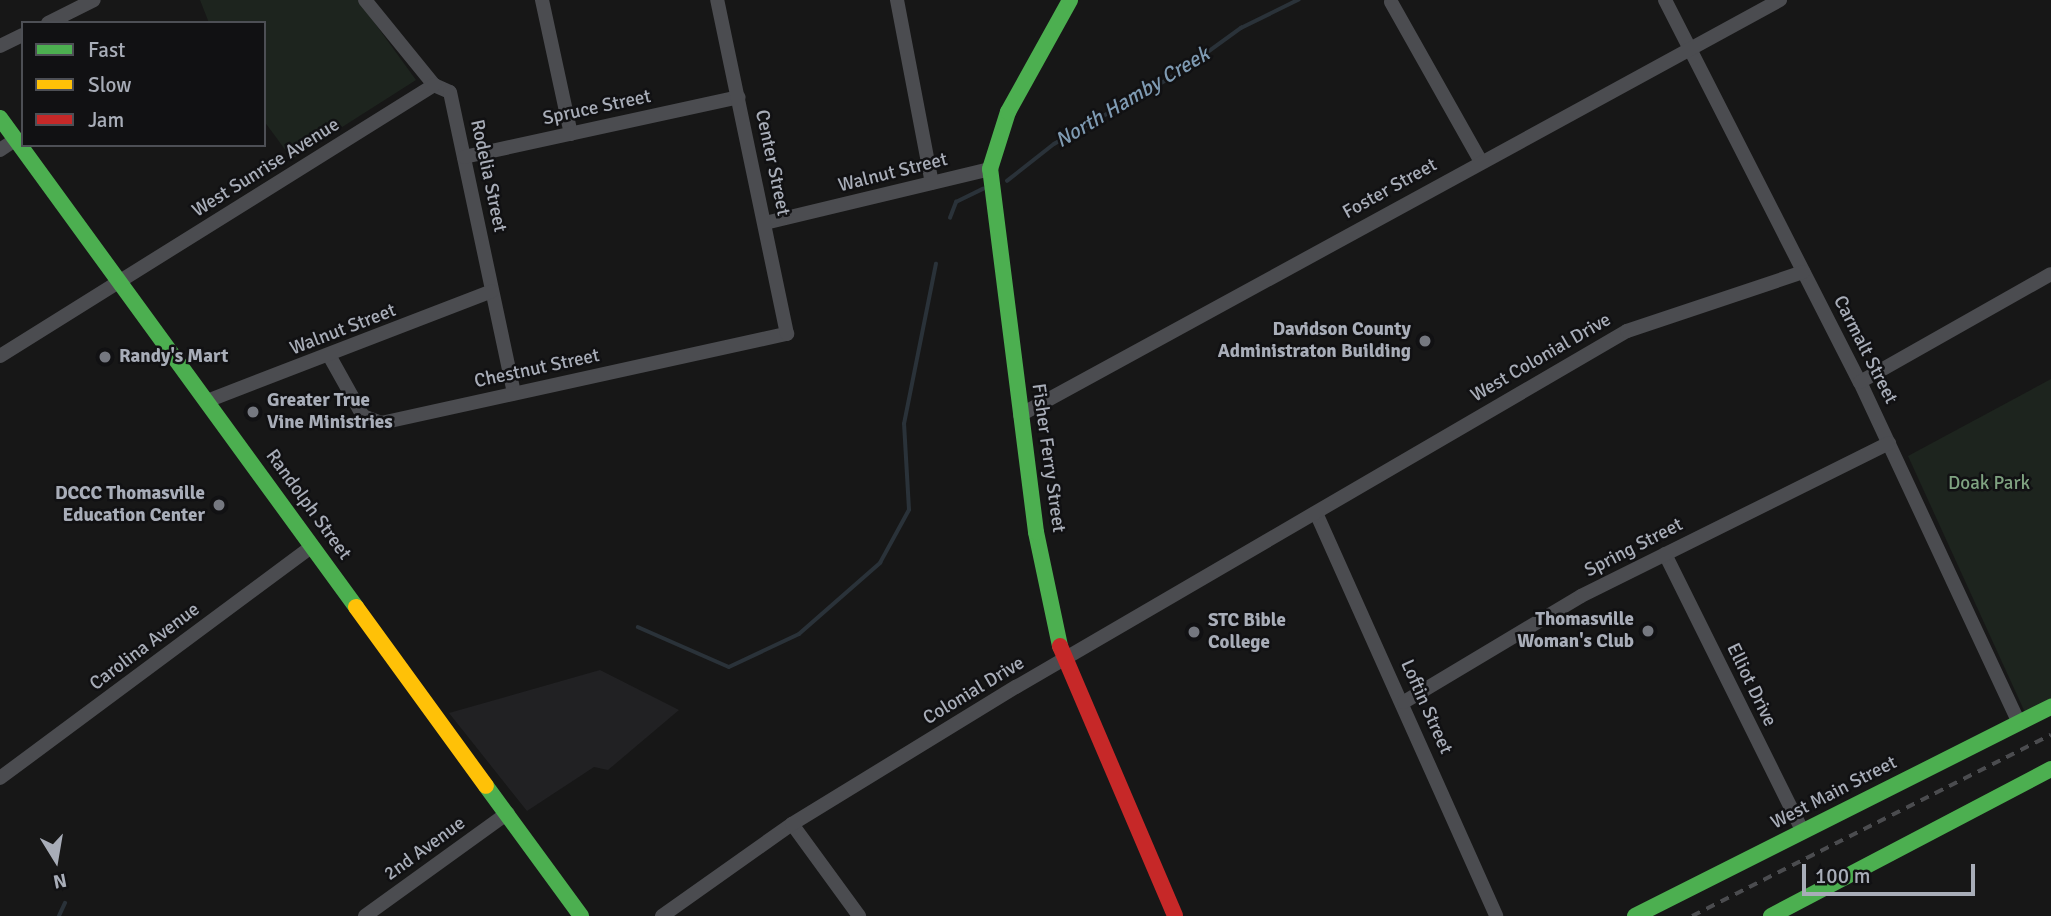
<!DOCTYPE html>
<style>
body{margin:0}
#map{position:relative;width:2051px;height:916px;overflow:hidden;background:#171717;font-family:Signika,sans-serif}
div>[style]{position:absolute}
.built>*{inset:0;background:#212123}
.green>*{inset:0;background:#1d241e}
.stream>*{height:3.5px;margin:-1.75px;padding:0 1.75px;transform-origin:1.75px;border-radius:1.75px;background:#2a3239}
.street>*{height:14px;margin:-7px;padding:0 7px;transform-origin:7px;border-radius:7px;background:#4b4c50}
.fast>*{height:16px;margin:-8px;padding:0 8px;transform-origin:8px;border-radius:8px;background:#4caf50}
.slow>*{height:16px;margin:-8px;padding:0 8px;transform-origin:8px;border-radius:8px;background:#ffc107}
.jam>*{height:16px;margin:-8px;padding:0 8px;transform-origin:8px;border-radius:8px;background:#c62828}
.rail>*{height:3.5px;margin-top:-1.75px;transform-origin:0;background:repeating-linear-gradient(90deg,#4b4c4f 0 9px,transparent 0 16px)}
.dots>*{width:19px;height:19px;translate:-50% -50%;box-sizing:border-box;border:4px solid #111113;border-radius:50%}
span{translate:-50% -50%;white-space:nowrap;text-align:center;line-height:1.15;-webkit-text-stroke:5px #111113;paint-order:stroke}
.street-label{font-size:19px;color:#a8adb8}
.poi-label{font-size:19px;color:#a8adb8;font-weight:700}
.right{translate:-100% -50%;text-align:right}
.left{translate:0 -50%;text-align:left}
.park-label{font-size:19px;color:#7fa381}
.water-label{font-size:21px;color:#7f9bb3;font-style:italic}
.legend{position:absolute;left:21px;top:21px;width:245px;height:126px;box-sizing:border-box;background:#111113;border:2px solid #4d4f55;margin:0;padding:9px 12px;list-style:none;font-size:21px;color:#a8adb8}
.legend li{display:flex;align-items:center;gap:14px;height:35px}
.legend b{width:35px;border:2px solid #4d4f55}
.north{position:absolute;left:21px;top:825px;width:70px;height:70px;-webkit-text-stroke:5px #111113;paint-order:stroke;rotate:169deg;font-size:19px;font-weight:700;line-height:28px;text-align:center;color:#a8adb8}
.north::after{content:'';display:block;margin:auto;width:24px;height:32px;background:#a8adb8;clip-path:polygon(50% 0,100% 100%,50% 72%,0 100%)}
.scale{position:absolute;left:1802px;top:864px;width:173px;height:32px;box-sizing:border-box;border:4px solid #a8adb8;border-top:0;padding-left:9px;font-size:21px;line-height:24px;white-space:nowrap;color:#a8adb8;-webkit-text-stroke:5px #111113;paint-order:stroke}
</style>
<div id="map">
<div class="built">
<i style="clip-path:polygon(600px 670px,679px 710px,608px 770px,594px 767px,527px 811px,449px 713px)"></i>
</div>
<div class="green">
<i style="clip-path:polygon(200px 0,358px 0,416px 80px,292px 159px,264px 121px,264px 23px,209px 23px)"></i>
<i style="clip-path:polygon(2051px 379px,2051px 706px,2028px 719px,1908px 456px)"></i>
</div>
<div class="stream">
<i style="left:1007px;top:181px;width:60px;rotate:-38.2deg"></i>
<i style="left:1054px;top:144px;width:144px;rotate:-29.6deg"></i>
<i style="left:1179px;top:73px;width:77px;rotate:-36deg"></i>
<i style="left:1241px;top:28px;width:64px;rotate:-26.2deg"></i>
<i style="left:950px;top:218px;width:17px;rotate:-69deg"></i>
<i style="left:956px;top:202px;width:30px;rotate:-26deg"></i>
<i style="left:638px;top:627px;width:99px;rotate:23.7deg"></i>
<i style="left:729px;top:667px;width:77px;rotate:-25.2deg"></i>
<i style="left:799px;top:634px;width:108px;rotate:-41.2deg"></i>
<i style="left:880px;top:563px;width:60px;rotate:-61.3deg"></i>
<i style="left:909px;top:510px;width:86px;rotate:-93.3deg"></i>
<i style="left:904px;top:424px;width:163px;rotate:-78.7deg"></i>
<i style="left:59px;top:916px;width:14px;rotate:-65deg"></i>
</div>
<div class="street">
<i style="left:365px;top:0;width:109px;rotate:50.9deg"></i>
<i style="left:434px;top:85px;width:17px;rotate:24deg"></i>
<i style="left:450px;top:92px;width:308px;rotate:78deg"></i>
<i style="left:542px;top:0;width:137px;rotate:77.8deg"></i>
<i style="left:897px;top:0;width:186px;rotate:79.2deg"></i>
<i style="left:1665px;top:0;width:429px;rotate:63deg"></i>
<i style="left:1860px;top:382px;width:376px;rotate:65deg"></i>
<i style="left:1391px;top:2px;width:181px;rotate:60.6deg"></i>
<i style="left:48px;top:23px;width:51px;rotate:-26.6deg"></i>
<i style="left:0;top:46px;width:25px;rotate:-26deg"></i>
<i style="left:0;top:150px;width:18px;rotate:-34deg"></i>
<i style="left:464px;top:157px;width:281px;rotate:-12.3deg"></i>
<i style="left:765px;top:223px;width:231px;rotate:-13.5deg"></i>
<i style="left:0;top:356px;width:512px;rotate:-31.98deg"></i>
<i style="left:330px;top:357px;width:68px;rotate:60.8deg"></i>
<i style="left:363px;top:416px;width:19px;rotate:21deg"></i>
<i style="left:381px;top:423px;width:416px;rotate:-12.4deg"></i>
<i style="left:787px;top:334px;width:341px;rotate:-101.8deg"></i>
<i style="left:1860px;top:382px;width:219px;rotate:-29.5deg"></i>
<i style="left:207px;top:401px;width:305px;rotate:-21.1deg"></i>
<i style="left:1020px;top:415px;width:866px;rotate:-28.64deg"></i>
<i style="left:1317px;top:515px;width:439px;rotate:65.9deg"></i>
<i style="left:1665px;top:554px;width:310px;rotate:63.6deg"></i>
<i style="left:1404px;top:702px;width:206px;rotate:-30.9deg"></i>
<i style="left:1581px;top:596px;width:344px;rotate:-26.4deg"></i>
<i style="left:0;top:778px;width:389px;rotate:-36.6deg"></i>
<i style="left:792px;top:824px;width:114px;rotate:53.9deg"></i>
<i style="left:365px;top:916px;width:176px;rotate:-35.8deg"></i>
<i style="left:662px;top:916px;width:159px;rotate:-35.3deg"></i>
<i style="left:792px;top:824px;width:263px;rotate:-31.5deg"></i>
<i style="left:1016px;top:687px;width:707px;rotate:-30.23deg"></i>
<i style="left:1627px;top:331px;width:186px;rotate:-18.5deg"></i>
</div>
<div class="fast">
<i style="left:0;top:118px;width:605px;rotate:53.94deg"></i>
<i style="left:1060px;top:646px;width:116px;rotate:-101.9deg"></i>
<i style="left:1036px;top:532px;width:366px;rotate:-97.2deg"></i>
<i style="left:990px;top:169px;width:60px;rotate:-72.5deg"></i>
<i style="left:1008px;top:112px;width:128px;rotate:-61deg"></i>
<i style="left:486px;top:786px;width:161px;rotate:53.8deg"></i>
<i style="left:1635px;top:916px;width:466px;rotate:-26.7deg"></i>
<i style="left:1771px;top:916px;width:316px;rotate:-27.7deg"></i>
</div>
<div class="slow">
<i style="left:356px;top:607px;width:221px;rotate:54deg"></i>
</div>
<div class="jam">
<i style="left:1060px;top:646px;width:293px;rotate:66.9deg"></i>
</div>
<div class="rail">
<i style="left:1692px;top:916px;width:402px;rotate:-26.8deg"></i>
</div>
<div class="dots">
<i style="left:1425px;top:341px;background:#757880"></i>
<i style="left:105px;top:357px;background:#757880"></i>
<i style="left:253px;top:412px;background:#757880"></i>
<i style="left:219px;top:505px;background:#757880"></i>
<i style="left:1648px;top:631px;background:#757880"></i>
<i style="left:1194px;top:632px;background:#757880"></i>
</div>
<div class="street-label">
<span style="left:597px;top:108px;rotate:-12deg">Spruce Street</span>
<span style="left:772px;top:163px;rotate:78deg">Center Street</span>
<span style="left:266px;top:168px;rotate:-32deg">West Sunrise Avenue</span>
<span style="left:893px;top:173px;rotate:-14deg">Walnut Street</span>
<span style="left:488px;top:176px;rotate:78deg">Rodelia Street</span>
<span style="left:1390px;top:189px;rotate:-29deg">Foster Street</span>
<span style="left:343px;top:330px;rotate:-21deg">Walnut Street</span>
<span style="left:1865px;top:350px;rotate:63deg">Carmalt Street</span>
<span style="left:1541px;top:358px;rotate:-30deg">West Colonial Drive</span>
<span style="left:537px;top:369px;rotate:-12deg">Chestnut Street</span>
<span style="left:1048px;top:458px;rotate:82deg">Fisher Ferry Street</span>
<span style="left:308px;top:505px;rotate:54deg">Randolph Street</span>
<span style="left:1634px;top:548px;rotate:-27deg">Spring Street</span>
<span style="left:145px;top:647px;rotate:-37deg">Carolina Avenue</span>
<span style="left:1751px;top:685px;rotate:64deg">Elliot Drive</span>
<span style="left:974px;top:691px;rotate:-31deg">Colonial Drive</span>
<span style="left:1426px;top:707px;rotate:66deg">Loftin Street</span>
<span style="left:1834px;top:793px;rotate:-27deg">West Main Street</span>
<span style="left:425px;top:849px;rotate:-36deg">2nd Avenue</span>
</div>
<div class="poi-label">
<span class="right" style="left:1411px;top:341px">Davidson County<br>Administraton Building</span>
<span class="left" style="left:119px;top:357px">Randy's Mart</span>
<span class="left" style="left:267px;top:412px">Greater True<br>Vine Ministries</span>
<span class="right" style="left:205px;top:505px">DCCC Thomasville<br>Education Center</span>
<span class="right" style="left:1634px;top:631px">Thomasville<br>Woman's Club</span>
<span class="left" style="left:1208px;top:632px">STC Bible<br>College</span>
</div>
<div class="park-label">
<span style="left:1989px;top:484px">Doak Park</span>
</div>
<div class="water-label">
<span style="left:1132px;top:97px;rotate:-31deg">North Hamby Creek</span>
</div>
<ul class="legend">
<li><b style="height:9px;background:#4caf50"></b>Fast</li>
<li><b style="height:9px;background:#ffc107"></b>Slow</li>
<li><b style="height:9px;background:#c62828"></b>Jam</li>
</ul>
<div class="north">N</div>
<div class="scale">100 m</div>
</div>
